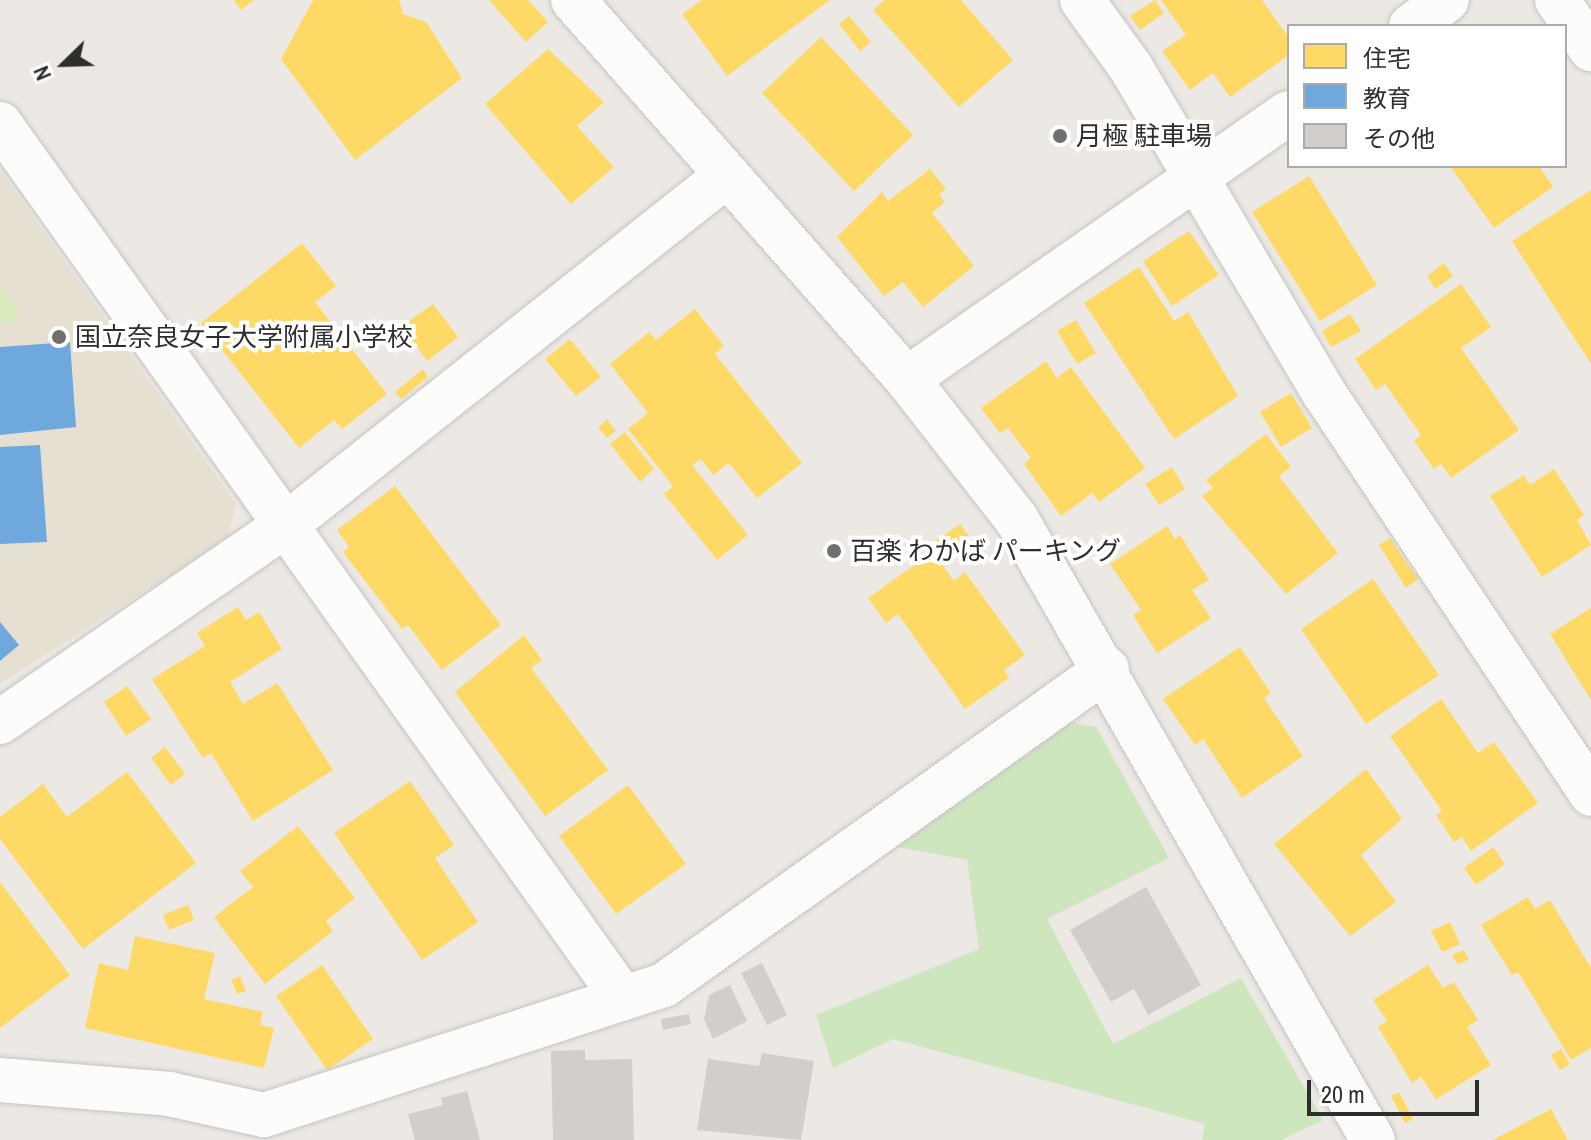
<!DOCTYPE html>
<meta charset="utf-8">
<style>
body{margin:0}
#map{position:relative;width:1591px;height:1140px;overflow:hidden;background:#ece8e4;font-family:"Archivo Narrow","Noto Sans JP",sans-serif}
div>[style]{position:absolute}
.education>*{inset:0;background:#e6e0d3}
.green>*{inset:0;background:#cee6be}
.pitch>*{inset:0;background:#d9eabb}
.homes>*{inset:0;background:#ffd966}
.schools>*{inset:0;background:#6fa8dc}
.building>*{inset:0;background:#d1cecb}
.roads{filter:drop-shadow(0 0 2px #c5c4c5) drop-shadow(0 0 2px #c5c4c5)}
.minor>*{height:44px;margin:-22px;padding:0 22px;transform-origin:22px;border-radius:22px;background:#fcfcfb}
.dots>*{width:22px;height:22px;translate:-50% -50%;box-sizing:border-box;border:4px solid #fff;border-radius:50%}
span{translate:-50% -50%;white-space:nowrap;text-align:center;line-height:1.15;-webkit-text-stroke:8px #fff;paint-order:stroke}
.poi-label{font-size:26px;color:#2e2e2e}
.left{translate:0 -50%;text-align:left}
.legend{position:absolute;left:1287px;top:24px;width:280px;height:144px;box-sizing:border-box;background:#fff;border:2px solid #ababab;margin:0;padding:10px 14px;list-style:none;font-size:24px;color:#2e2e2e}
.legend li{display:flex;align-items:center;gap:16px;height:40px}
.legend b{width:40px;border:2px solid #ababab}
.north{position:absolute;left:24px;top:24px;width:80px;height:80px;-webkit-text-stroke:6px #fff;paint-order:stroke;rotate:247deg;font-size:22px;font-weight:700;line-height:32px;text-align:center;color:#2e2e2e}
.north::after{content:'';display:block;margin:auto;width:28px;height:36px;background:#2e2e2e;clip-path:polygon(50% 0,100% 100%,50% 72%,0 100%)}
.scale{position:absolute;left:1307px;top:1080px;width:172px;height:36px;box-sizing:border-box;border:4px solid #2e2e2e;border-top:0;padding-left:10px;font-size:24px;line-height:28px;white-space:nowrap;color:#2e2e2e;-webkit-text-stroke:6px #fff;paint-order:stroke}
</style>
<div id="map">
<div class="education">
<i style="clip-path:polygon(0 170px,236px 504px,227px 539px,0 684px)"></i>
</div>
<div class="green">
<i style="clip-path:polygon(1063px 721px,1096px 727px,1169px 858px,1047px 919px,1113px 1044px,1241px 978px,1323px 1120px,1281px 1140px,1202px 1140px,1205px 1124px,893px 1039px,833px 1068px,816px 1015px,979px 949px,967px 860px,898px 847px)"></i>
</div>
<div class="pitch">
<i style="clip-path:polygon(0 284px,22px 321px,0 321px)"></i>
</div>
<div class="homes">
<i style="clip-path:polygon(234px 0,254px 0,241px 10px)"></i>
<i style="clip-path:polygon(313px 0,399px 0,403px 14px,426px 22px,462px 78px,355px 160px,281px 59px)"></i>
<i style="clip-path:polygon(489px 0,528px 0,548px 22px,526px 42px)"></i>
<i style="clip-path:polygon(702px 0,830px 0,727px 76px,682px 14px)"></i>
<i style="clip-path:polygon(884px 0,961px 0,1013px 60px,959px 107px,873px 10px)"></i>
<i style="clip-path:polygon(1155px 0,1164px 13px,1140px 30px,1130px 16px)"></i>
<i style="clip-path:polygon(1161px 0,1262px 0,1289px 38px,1289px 55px,1230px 97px,1213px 73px,1190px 90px,1162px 51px,1186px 35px)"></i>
<i style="clip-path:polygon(849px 16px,871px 42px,860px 51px,839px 24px)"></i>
<i style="clip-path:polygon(821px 37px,913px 135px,854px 191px,762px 93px)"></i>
<i style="clip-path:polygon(548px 49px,604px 102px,577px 126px,614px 167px,571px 204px,485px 104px)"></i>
<i style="clip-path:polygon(1450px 166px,1539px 166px,1553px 187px,1494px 228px)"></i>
<i style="clip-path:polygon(930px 169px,946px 189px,939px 195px,945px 202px,932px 213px,974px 266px,923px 307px,903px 282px,884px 296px,837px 237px,882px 192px,888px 201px)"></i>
<i style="clip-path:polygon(1309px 176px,1377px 285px,1320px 321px,1252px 212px)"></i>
<i style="clip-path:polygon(1591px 190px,1591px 364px,1512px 241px)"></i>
<i style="clip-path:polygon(1189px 231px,1219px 275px,1172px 306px,1143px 261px)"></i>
<i style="clip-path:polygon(302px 243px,336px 286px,315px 302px,387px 394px,342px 429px,334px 420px,299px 448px,201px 323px)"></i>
<i style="clip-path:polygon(1444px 263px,1453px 276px,1435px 289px,1427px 276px)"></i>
<i style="clip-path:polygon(1139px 267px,1174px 321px,1188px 312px,1238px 396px,1174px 439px,1084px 303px)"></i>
<i style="clip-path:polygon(1461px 284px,1491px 327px,1461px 348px,1519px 430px,1451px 478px,1441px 464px,1434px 469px,1414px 441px,1421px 435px,1385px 384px,1376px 390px,1355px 359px)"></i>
<i style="clip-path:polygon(433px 304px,458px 337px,427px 361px,402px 326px)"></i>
<i style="clip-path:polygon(695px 309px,724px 346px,715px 354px,802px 463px,757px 498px,729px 463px,713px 475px,701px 459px,692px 465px,748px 535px,717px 560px,664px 494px,673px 486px,628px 429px,648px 413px,610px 364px,649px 332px,656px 340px)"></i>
<i style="clip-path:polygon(1350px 314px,1361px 331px,1331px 347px,1322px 331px)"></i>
<i style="clip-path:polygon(1076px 320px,1096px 353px,1077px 364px,1057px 331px)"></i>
<i style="clip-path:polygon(570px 339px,601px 377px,576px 396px,545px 359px)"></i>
<i style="clip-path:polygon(1046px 361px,1057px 378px,1071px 367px,1145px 468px,1099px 502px,1092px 493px,1061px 516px,1024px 464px,1031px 458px,1008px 428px,1000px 433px,981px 408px)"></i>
<i style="clip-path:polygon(423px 369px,428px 377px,401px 399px,395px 392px)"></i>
<i style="clip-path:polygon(1291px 393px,1312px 428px,1281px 447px,1260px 412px)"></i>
<i style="clip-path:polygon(607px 419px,616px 431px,607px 438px,598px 427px)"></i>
<i style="clip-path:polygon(625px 432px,654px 469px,640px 482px,610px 444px)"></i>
<i style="clip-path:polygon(1266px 434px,1291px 467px,1279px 476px,1338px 553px,1286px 594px,1202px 496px,1213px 488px,1206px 480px)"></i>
<i style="clip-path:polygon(1172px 467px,1185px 489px,1159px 505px,1145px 484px)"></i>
<i style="clip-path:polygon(1554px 469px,1584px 515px,1577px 520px,1591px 545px,1542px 577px,1490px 496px,1524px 475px,1530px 485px)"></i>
<i style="clip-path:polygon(395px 486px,501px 625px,442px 670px,408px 625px,402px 629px,343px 552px,349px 547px,337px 530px)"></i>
<i style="clip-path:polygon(960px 524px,971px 539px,946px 557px,935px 541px)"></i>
<i style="clip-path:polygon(1167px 526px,1175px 539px,1180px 535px,1209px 580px,1192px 590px,1211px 618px,1157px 653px,1133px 615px,1141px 610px,1110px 564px)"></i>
<i style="clip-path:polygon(1390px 538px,1418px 579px,1406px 588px,1379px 545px)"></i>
<i style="clip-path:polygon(933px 552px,954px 581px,965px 572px,1025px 655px,1004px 670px,1009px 678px,965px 709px,898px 614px,886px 623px,868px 598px)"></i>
<i style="clip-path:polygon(1373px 579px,1439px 675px,1366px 724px,1301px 629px)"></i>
<i style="clip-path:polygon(238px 607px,246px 620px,259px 612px,282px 649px,230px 682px,243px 704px,277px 683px,333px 770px,253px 821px,211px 753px,203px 758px,152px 679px,205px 646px,197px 633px)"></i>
<i style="clip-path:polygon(1591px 608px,1591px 700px,1550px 634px)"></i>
<i style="clip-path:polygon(524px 635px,542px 660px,531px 668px,608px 770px,545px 816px,455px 692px)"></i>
<i style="clip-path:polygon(1240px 647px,1271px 693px,1264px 698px,1303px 756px,1242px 798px,1203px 739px,1195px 745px,1163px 699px)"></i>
<i style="clip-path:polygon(127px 686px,151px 719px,126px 736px,104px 702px)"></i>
<i style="clip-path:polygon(1441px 699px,1478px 753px,1494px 742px,1538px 803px,1471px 851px,1462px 837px,1454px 842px,1436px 815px,1442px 811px,1390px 736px)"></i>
<i style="clip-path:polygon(165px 747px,185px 774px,171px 785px,151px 758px)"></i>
<i style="clip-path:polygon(1366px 769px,1402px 819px,1361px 855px,1396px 902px,1350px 936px,1274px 844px)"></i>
<i style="clip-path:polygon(127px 772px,196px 863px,83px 949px,0 839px,0 817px,43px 784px,67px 817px)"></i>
<i style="clip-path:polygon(410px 781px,454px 845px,435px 858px,478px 922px,422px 960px,334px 833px)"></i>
<i style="clip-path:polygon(628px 785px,686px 864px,616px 914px,559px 836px)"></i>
<i style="clip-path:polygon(298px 826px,355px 898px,326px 921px,333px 931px,265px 984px,214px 917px,253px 887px,240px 871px)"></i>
<i style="clip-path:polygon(1493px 847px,1505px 864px,1476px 885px,1464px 868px)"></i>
<i style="clip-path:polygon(0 882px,70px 975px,0 1028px)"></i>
<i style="clip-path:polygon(1528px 897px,1535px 909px,1550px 900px,1591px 968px,1591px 1048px,1571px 1060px,1518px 972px,1512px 975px,1481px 925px)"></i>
<i style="clip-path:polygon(188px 905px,194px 920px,169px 930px,163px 915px)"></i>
<i style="clip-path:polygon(1450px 922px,1460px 944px,1442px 952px,1431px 931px)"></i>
<i style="clip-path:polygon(135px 936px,215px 953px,204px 999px,263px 1012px,260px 1025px,274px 1028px,264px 1068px,85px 1028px,99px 963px,128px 970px)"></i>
<i style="clip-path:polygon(1463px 950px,1469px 959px,1458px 965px,1452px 955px)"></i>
<i style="clip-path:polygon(322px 965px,373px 1039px,327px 1070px,276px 996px)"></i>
<i style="clip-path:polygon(1428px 965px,1443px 988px,1454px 982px,1478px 1020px,1467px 1027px,1491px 1065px,1436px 1099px,1421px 1077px,1412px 1083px,1378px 1027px,1387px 1021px,1373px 1000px)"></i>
<i style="clip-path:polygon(240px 976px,246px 991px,237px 994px,231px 980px)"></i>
<i style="clip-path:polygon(1561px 1049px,1570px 1064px,1560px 1070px,1551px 1055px)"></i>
<i style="clip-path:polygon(1399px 1092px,1413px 1119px,1405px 1123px,1391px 1096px)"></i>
<i style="clip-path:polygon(1551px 1109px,1568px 1140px,1493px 1140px)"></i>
</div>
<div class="schools">
<i style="clip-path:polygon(70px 342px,76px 427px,0 435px,0 347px)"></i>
<i style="clip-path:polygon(40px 445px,47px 542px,0 544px,0 447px)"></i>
<i style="clip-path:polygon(0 622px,19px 645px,0 661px)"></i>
</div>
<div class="building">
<i style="clip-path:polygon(1146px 887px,1201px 985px,1148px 1015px,1134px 989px,1111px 1002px,1070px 930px)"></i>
<i style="clip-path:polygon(762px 963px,787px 1015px,767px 1025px,741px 973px)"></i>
<i style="clip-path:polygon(730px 985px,747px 1021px,713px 1039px,704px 1019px,709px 995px)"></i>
<i style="clip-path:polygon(689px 1014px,691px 1024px,663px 1030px,661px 1019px)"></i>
<i style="clip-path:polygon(585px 1050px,585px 1060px,632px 1059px,634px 1140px,553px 1140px,551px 1051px)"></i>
<i style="clip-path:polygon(762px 1053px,814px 1061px,801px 1140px,697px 1130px,708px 1059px,759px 1066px)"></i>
<i style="clip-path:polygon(467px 1091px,480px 1140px,415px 1140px,408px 1114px,443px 1105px,441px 1098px)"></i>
</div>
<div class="roads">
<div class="minor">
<i style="left:573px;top:0;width:505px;rotate:48.61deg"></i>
<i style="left:907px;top:379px;width:179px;rotate:52deg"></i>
<i style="left:1017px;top:520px;width:715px;rotate:60.14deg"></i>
<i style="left:1082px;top:0;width:84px;rotate:54.2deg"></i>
<i style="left:1131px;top:68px;width:378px;rotate:59.3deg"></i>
<i style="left:1324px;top:393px;width:482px;rotate:56.3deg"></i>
<i style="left:1557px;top:0;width:60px;rotate:55.2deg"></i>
<i style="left:1411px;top:26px;width:44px;rotate:-35.8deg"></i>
<i style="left:0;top:124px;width:1072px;rotate:54.53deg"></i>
<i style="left:907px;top:379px;width:465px;rotate:-34.9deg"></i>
<i style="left:0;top:722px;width:349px;rotate:-34.6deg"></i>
<i style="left:287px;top:524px;width:562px;rotate:-38.42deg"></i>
<i style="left:0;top:1080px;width:170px;rotate:4.7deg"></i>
<i style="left:169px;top:1094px;width:97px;rotate:12.5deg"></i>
<i style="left:264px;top:1115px;width:421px;rotate:-18deg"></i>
<i style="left:664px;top:985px;width:544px;rotate:-35.5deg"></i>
</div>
</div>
<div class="dots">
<i style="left:1060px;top:136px;background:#706f6e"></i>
<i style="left:59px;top:337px;background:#706f6e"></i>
<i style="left:834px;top:551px;background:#706f6e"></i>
</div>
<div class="poi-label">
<span class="left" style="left:1076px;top:136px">月極 駐車場</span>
<span class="left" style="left:75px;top:337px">国立奈良女子大学附属小学校</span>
<span class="left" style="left:850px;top:551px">百楽 わかば パーキング</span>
</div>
<ul class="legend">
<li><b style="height:22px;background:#ffd966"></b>住宅</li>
<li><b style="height:22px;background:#6fa8dc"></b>教育</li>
<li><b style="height:22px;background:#d1cecb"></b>その他</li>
</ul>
<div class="north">N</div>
<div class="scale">20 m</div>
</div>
